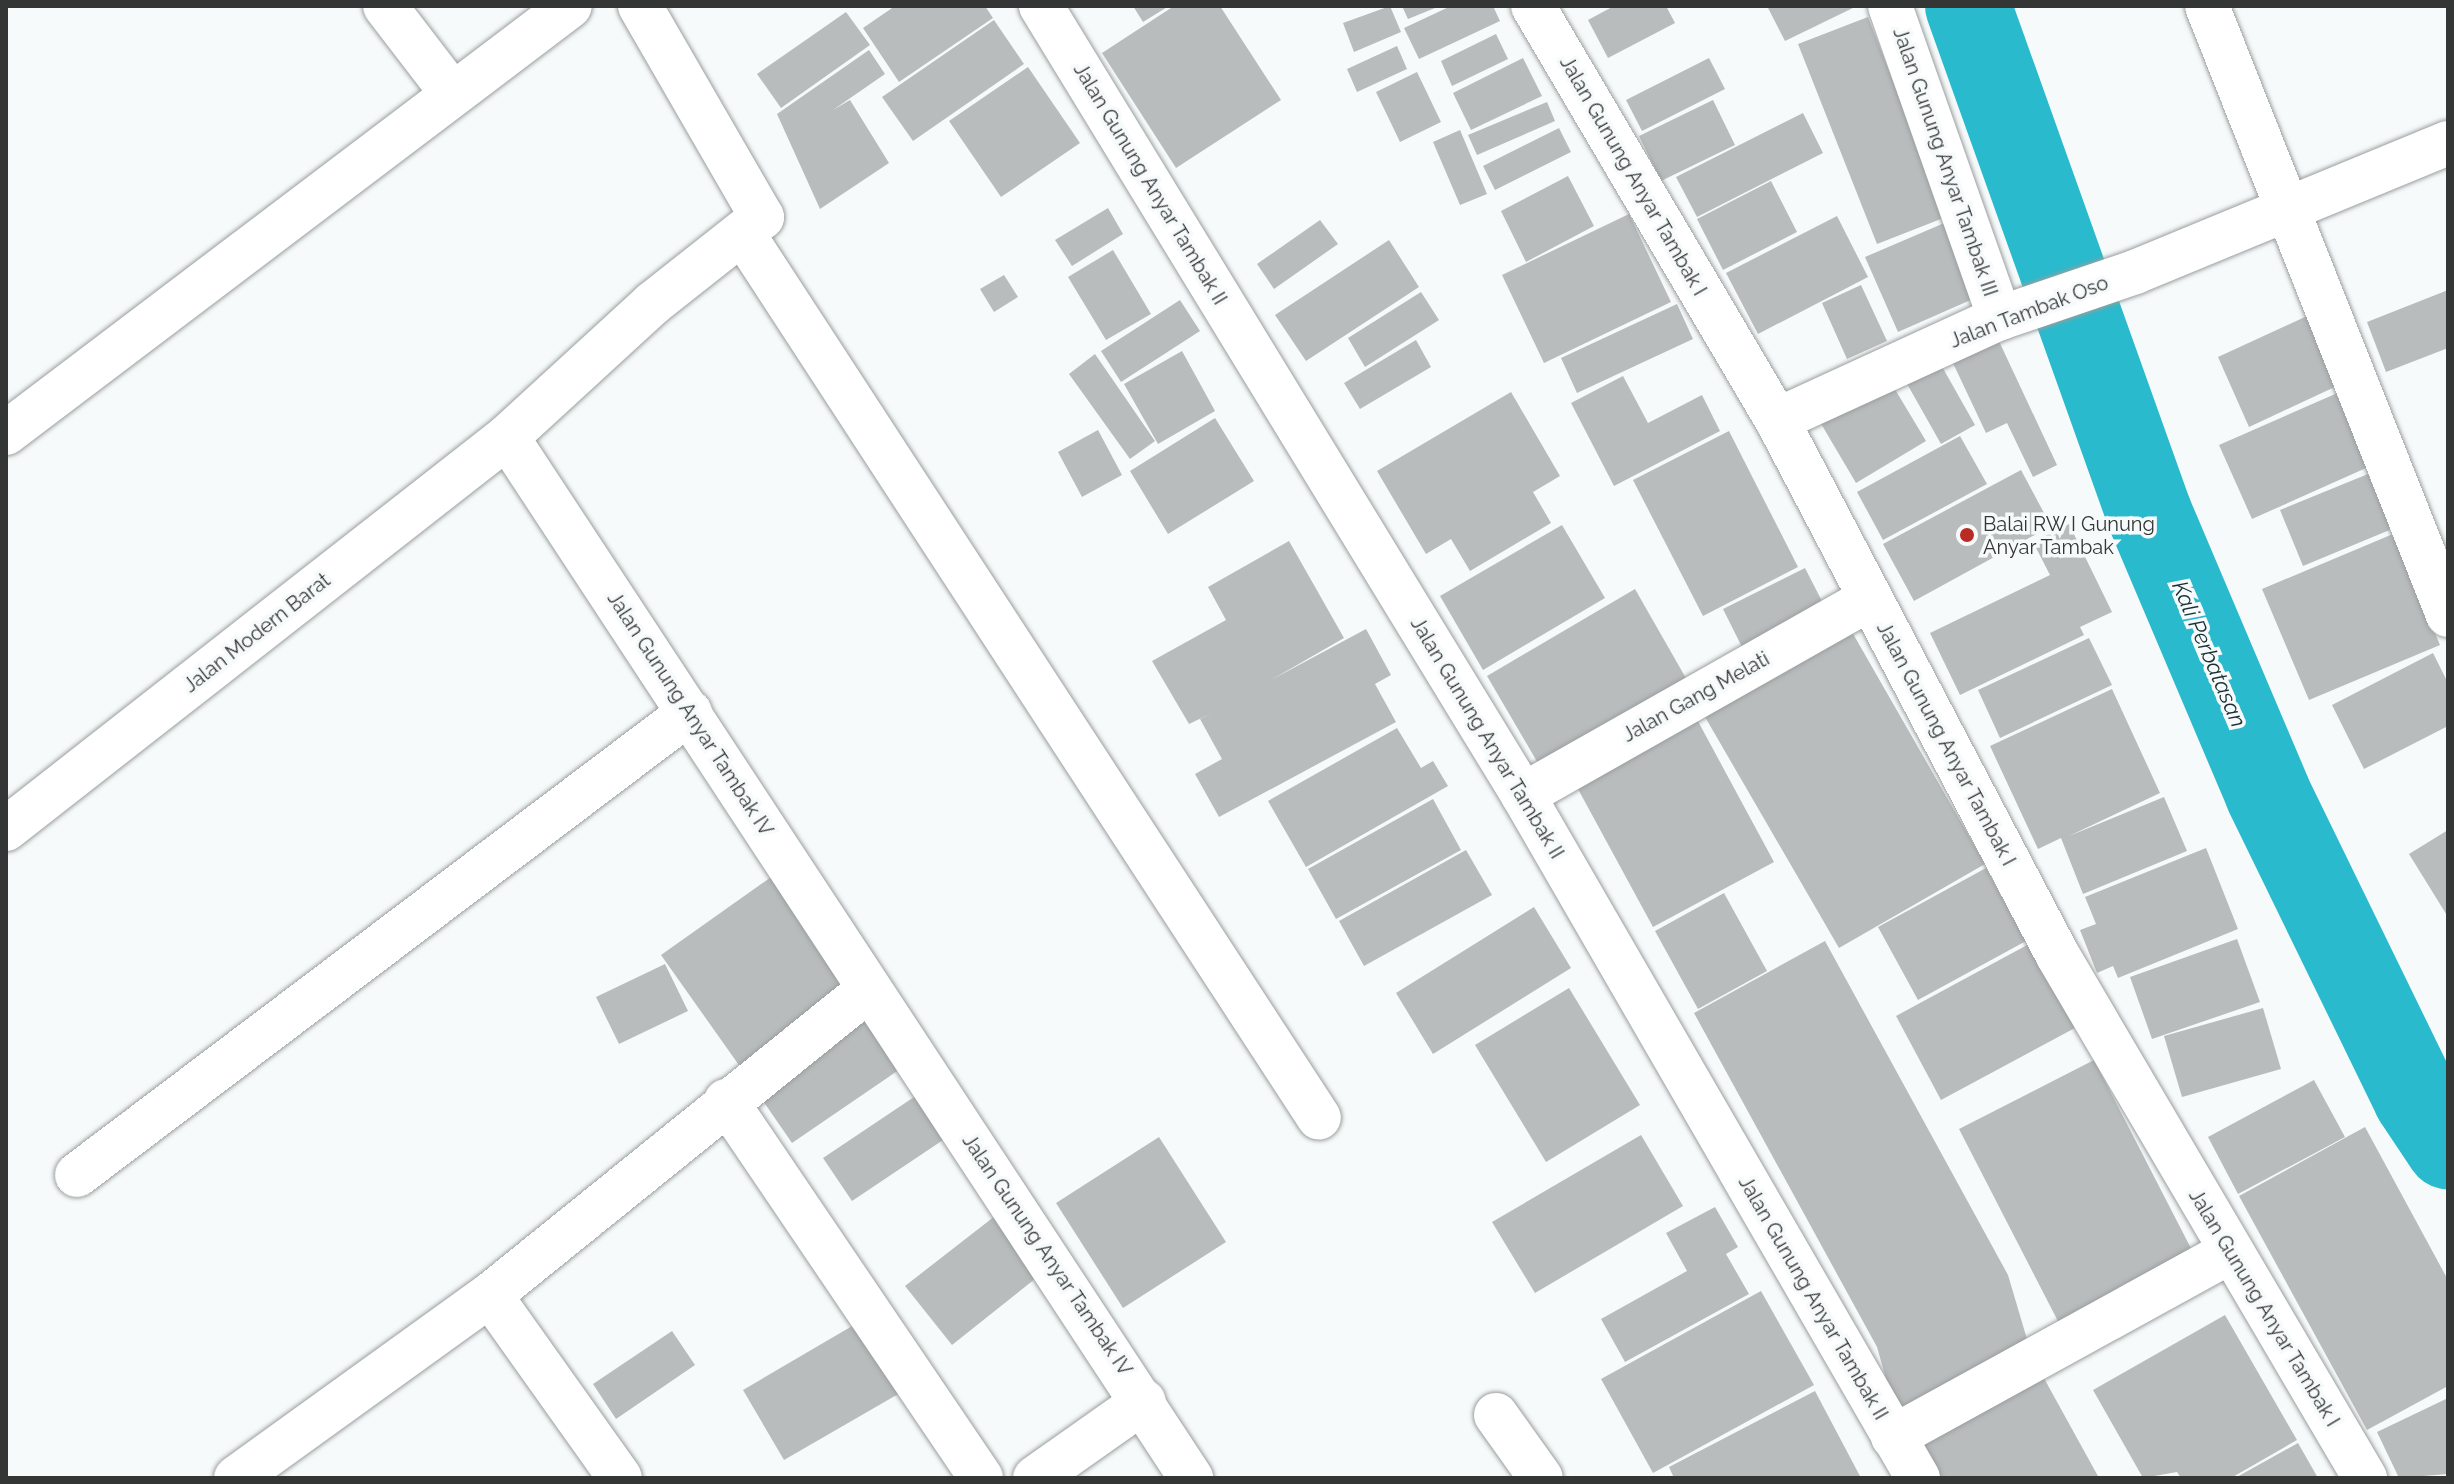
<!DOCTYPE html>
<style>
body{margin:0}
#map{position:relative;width:2454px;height:1484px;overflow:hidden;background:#f6fafb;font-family:Raleway,sans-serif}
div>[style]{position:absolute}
.river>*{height:86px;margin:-43px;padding:0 43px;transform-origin:43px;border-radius:43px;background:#2abacd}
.building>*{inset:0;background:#b8bcbd}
.roads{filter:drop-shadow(0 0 2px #9a9e9e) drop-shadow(0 0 2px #9a9e9e)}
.minor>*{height:44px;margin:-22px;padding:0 22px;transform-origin:22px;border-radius:22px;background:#fff}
.dots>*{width:22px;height:22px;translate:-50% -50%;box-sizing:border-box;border:4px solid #f6fafb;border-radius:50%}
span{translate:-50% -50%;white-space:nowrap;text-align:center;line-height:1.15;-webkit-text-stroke:7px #f6fafb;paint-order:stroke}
.street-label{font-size:20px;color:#343636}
.poi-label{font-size:20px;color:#343636}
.left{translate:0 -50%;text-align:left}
.water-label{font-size:22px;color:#192f33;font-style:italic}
.frame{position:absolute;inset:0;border:8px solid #343636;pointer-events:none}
</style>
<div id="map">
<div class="river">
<i style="left:1968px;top:6px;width:538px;rotate:70.35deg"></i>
<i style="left:2149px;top:513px;width:305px;rotate:67deg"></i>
<i style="left:2268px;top:794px;width:338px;rotate:64deg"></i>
<i style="left:2416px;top:1098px;width:58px;rotate:56.3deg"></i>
</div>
<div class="building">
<i style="clip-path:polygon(895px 6px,985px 6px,993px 18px,899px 82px,863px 28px)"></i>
<i style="clip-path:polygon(1133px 6px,1169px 6px,1143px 22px)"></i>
<i style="clip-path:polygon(1174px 6px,1220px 6px,1281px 100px,1176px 168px,1102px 53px)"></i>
<i style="clip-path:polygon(1390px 6px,1401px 32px,1354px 52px,1343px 23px)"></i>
<i style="clip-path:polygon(1402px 6px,1440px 6px,1408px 19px)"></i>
<i style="clip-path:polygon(1451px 6px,1493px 6px,1500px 21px,1419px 59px,1404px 28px)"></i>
<i style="clip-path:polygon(1614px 6px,1666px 6px,1675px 23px,1608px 58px,1588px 20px)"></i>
<i style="clip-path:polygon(1767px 6px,1857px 6px,1785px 41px)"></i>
<i style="clip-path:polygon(846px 12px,870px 45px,781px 108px,757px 74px)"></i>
<i style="clip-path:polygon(1868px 17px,1946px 217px,1877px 244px,1798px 44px)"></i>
<i style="clip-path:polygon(994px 20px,1024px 64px,913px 141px,882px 97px)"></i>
<i style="clip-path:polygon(1496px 34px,1508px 59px,1452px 86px,1441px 61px)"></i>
<i style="clip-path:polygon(1397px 46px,1407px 69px,1357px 92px,1347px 69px)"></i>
<i style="clip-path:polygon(869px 50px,885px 74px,833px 110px,850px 100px,889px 163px,820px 209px,777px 114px)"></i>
<i style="clip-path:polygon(1523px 58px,1542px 96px,1471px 130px,1453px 93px)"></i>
<i style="clip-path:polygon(1709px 58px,1725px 89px,1642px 131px,1626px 100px)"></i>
<i style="clip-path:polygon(1028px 67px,1080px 143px,1001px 197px,949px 121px)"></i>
<i style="clip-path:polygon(1417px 72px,1441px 122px,1400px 142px,1376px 92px)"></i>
<i style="clip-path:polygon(1713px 100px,1735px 145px,1661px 181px,1639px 136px)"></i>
<i style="clip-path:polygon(1547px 102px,1555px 121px,1477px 155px,1468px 135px)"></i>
<i style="clip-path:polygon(1803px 113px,1823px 153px,1697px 217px,1676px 177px)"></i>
<i style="clip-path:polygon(1559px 128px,1571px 152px,1495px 190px,1483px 166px)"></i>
<i style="clip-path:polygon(1460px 130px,1487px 194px,1460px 205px,1433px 142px)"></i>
<i style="clip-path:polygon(1568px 176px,1594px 226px,1526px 262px,1501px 211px)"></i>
<i style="clip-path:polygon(1771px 181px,1797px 232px,1723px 270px,1697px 219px)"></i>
<i style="clip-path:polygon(1108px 208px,1123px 234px,1072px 266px,1055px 240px)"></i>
<i style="clip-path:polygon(1629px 214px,1671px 302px,1544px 363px,1502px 275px)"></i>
<i style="clip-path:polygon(1837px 216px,1868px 277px,1758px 334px,1726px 273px)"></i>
<i style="clip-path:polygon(1320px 220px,1338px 244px,1274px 289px,1257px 264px)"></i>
<i style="clip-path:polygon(1949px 221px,1982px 295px,1898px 332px,1865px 257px)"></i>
<i style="clip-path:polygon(1389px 240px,1419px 287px,1306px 361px,1275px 315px)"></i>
<i style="clip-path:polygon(1113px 250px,1151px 314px,1106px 340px,1068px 277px)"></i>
<i style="clip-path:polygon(1004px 275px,1018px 297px,994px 312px,980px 289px)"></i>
<i style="clip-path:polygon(1861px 285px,1887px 341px,1847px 359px,1822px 303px)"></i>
<i style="clip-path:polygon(2448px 290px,2448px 348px,2386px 372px,2367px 322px)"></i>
<i style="clip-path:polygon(1421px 292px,1439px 320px,1365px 367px,1348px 338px)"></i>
<i style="clip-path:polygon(1180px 300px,1200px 331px,1121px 382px,1101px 351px)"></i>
<i style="clip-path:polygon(1677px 304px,1693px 339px,1577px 393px,1561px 358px)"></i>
<i style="clip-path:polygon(2307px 316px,2339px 385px,2249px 427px,2218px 357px)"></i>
<i style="clip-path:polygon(1998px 339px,2057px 465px,2033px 477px,2007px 423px,1986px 433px,1952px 361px)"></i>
<i style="clip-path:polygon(1416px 340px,1431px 367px,1360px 409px,1344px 383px)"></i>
<i style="clip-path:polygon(1182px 351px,1215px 411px,1158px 444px,1124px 384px)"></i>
<i style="clip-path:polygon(1095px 354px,1155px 441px,1130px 459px,1069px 374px)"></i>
<i style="clip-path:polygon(1940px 363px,1975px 425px,1941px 444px,1906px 382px)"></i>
<i style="clip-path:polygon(1623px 376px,1648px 423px,1702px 395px,1720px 431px,1614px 486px,1571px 403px)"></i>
<i style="clip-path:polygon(1890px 381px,1926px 441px,1856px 483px,1820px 422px)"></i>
<i style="clip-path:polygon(2342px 391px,2375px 464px,2252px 519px,2219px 445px)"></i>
<i style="clip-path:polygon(1511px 392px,1560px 476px,1533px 492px,1551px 523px,1470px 571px,1451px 539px,1426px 554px,1377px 471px)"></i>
<i style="clip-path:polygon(1215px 418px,1254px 481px,1168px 534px,1130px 471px)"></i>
<i style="clip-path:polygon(1098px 430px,1122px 475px,1082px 497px,1058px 452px)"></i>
<i style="clip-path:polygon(1729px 431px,1798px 567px,1703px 616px,1633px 480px)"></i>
<i style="clip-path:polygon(1960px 436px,1987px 484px,1883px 540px,1857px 492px)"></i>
<i style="clip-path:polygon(2021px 470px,2051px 526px,1914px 601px,1883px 544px)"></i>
<i style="clip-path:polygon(2368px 474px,2392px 529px,2303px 566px,2280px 510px)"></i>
<i style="clip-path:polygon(2069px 524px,2112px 612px,2080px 627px,2084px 635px,1960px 695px,1930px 633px,2050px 575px,2033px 542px)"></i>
<i style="clip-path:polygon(1562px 525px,1605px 598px,1483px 670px,1440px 596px)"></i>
<i style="clip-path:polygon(2393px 534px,2440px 645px,2309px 700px,2262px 589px)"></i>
<i style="clip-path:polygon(1289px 541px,1344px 638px,1271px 680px,1366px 629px,1391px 675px,1375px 684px,1396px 722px,1219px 817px,1195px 774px,1222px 759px,1200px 719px,1212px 713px,1189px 724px,1152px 661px,1226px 620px,1208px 587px)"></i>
<i style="clip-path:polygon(1805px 568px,1826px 609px,1744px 651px,1723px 609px)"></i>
<i style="clip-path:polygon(1635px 589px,1687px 680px,1539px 765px,1487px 676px)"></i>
<i style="clip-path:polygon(1848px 625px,1985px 864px,1839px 948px,1701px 710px)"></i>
<i style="clip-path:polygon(2089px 638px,2112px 685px,2000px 738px,1978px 690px)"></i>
<i style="clip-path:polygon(2433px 653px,2448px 683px,2448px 726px,2364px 769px,2332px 705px)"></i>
<i style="clip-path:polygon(2112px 689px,2160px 793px,2069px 836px,2164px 797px,2187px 851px,2083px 894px,2061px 838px,2038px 849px,1990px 746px)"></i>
<i style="clip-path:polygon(1693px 712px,1774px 862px,1653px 927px,1572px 778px)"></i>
<i style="clip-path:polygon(1397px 728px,1421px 768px,1433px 761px,1448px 786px,1306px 867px,1268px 801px)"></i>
<i style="clip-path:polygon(1433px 799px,1461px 850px,1336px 919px,1308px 869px)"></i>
<i style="clip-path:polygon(2448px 830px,2448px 917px,2409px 854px)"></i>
<i style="clip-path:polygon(2206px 848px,2238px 929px,2118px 978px,2113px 966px,2097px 973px,2080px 930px,2096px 924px,2085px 897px)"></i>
<i style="clip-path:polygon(1466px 850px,1492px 895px,1364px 966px,1339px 921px)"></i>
<i style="clip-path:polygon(1986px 868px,2026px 941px,1918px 1000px,1878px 927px)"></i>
<i style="clip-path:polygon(774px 875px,854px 989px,741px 1068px,661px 955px)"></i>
<i style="clip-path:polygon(1724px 893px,1767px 971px,1698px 1009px,1655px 931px)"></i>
<i style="clip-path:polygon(1534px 907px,1571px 968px,1433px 1054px,1396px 993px)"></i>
<i style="clip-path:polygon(2237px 939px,2260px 1002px,2152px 1039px,2130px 977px)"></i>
<i style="clip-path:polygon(1825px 941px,2008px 1275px,2032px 1356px,1900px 1428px,1877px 1347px,1694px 1013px)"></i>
<i style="clip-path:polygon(2029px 944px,2075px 1028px,1941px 1100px,1896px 1016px)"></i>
<i style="clip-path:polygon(665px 964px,688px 1011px,619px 1044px,596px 997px)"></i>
<i style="clip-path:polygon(1569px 988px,1640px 1105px,1546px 1162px,1475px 1045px)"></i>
<i style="clip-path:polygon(871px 1008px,909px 1063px,792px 1143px,754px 1088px)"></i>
<i style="clip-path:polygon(2263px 1008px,2281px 1069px,2182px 1097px,2164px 1036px)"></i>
<i style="clip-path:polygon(2094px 1060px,2197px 1260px,2062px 1329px,1959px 1129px)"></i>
<i style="clip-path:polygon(2314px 1080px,2345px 1137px,2238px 1194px,2208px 1137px)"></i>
<i style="clip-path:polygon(923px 1091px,952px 1134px,852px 1201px,823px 1158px)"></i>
<i style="clip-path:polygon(2365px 1127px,2448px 1280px,2448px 1386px,2367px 1430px,2239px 1196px)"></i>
<i style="clip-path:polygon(1641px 1135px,1683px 1206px,1535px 1293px,1492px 1222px)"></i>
<i style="clip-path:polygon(1159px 1137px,1226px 1242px,1123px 1308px,1056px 1203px)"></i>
<i style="clip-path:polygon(1715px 1207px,1738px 1247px,1726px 1254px,1749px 1294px,1625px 1362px,1601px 1319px,1687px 1271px,1666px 1233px)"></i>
<i style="clip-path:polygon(1004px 1209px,1050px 1267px,952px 1345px,905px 1286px)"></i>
<i style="clip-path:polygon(1761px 1291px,1814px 1385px,1653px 1473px,1601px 1379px)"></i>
<i style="clip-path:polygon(2225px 1315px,2297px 1440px,2231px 1478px,2181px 1478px,2177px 1472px,2143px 1478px,2093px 1390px)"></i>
<i style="clip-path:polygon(859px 1322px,900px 1393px,784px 1460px,743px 1390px)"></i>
<i style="clip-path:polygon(672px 1331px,695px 1365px,616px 1419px,593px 1384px)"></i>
<i style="clip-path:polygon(2040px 1371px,2099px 1478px,1929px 1478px,1909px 1443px)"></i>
<i style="clip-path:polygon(1815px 1391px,1861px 1478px,1674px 1478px,1669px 1467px)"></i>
<i style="clip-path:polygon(2448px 1398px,2448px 1474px,2399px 1478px,2377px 1432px)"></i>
<i style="clip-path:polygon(2298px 1443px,2318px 1478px,2235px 1478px)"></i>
</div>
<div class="roads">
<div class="minor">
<i style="left:385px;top:6px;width:108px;rotate:52.5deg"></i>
<i style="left:640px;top:6px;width:244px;rotate:60deg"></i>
<i style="left:762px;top:217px;width:140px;rotate:141.7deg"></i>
<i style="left:652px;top:304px;width:197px;rotate:137.5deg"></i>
<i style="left:507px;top:437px;width:1246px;rotate:56.69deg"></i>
<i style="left:1041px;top:6px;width:925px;rotate:58.58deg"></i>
<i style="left:1523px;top:795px;width:789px;rotate:59.96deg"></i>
<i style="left:1533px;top:6px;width:481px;rotate:59.5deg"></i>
<i style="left:1777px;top:420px;width:603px;rotate:62.33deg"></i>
<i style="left:2057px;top:954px;width:608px;rotate:59.55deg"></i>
<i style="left:1890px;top:6px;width:331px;rotate:70.6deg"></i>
<i style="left:2207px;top:6px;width:655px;rotate:68.41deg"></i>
<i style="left:745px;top:237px;width:1051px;rotate:56.91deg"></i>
<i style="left:1777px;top:420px;width:245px;rotate:-24.6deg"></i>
<i style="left:2000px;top:318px;width:143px;rotate:-18.8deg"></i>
<i style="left:2135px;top:272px;width:339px;rotate:-22.4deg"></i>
<i style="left:6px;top:433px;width:707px;rotate:-37.13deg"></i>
<i style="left:1523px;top:795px;width:398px;rotate:-29.5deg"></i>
<i style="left:6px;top:829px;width:636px;rotate:-38.04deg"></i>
<i style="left:726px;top:1101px;width:455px;rotate:55.9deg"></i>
<i style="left:77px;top:1175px;width:768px;rotate:-37.06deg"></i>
<i style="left:490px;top:1295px;width:224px;rotate:54.6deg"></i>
<i style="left:1496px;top:1415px;width:77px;rotate:54.5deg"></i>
<i style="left:1893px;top:1437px;width:384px;rotate:-28.8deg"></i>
<i style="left:236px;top:1478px;width:313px;rotate:-35.8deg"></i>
<i style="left:490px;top:1295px;width:487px;rotate:-38.9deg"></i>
<i style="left:1035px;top:1478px;width:133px;rotate:-35.2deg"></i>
</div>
</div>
<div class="dots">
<i style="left:1967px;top:535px;background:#ba2b25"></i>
</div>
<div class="street-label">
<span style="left:1945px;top:162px;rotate:71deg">Jalan Gunung Anyar Tambak III</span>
<span style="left:1633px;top:176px;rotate:60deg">Jalan Gunung Anyar Tambak I</span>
<span style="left:1150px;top:184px;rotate:59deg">Jalan Gunung Anyar Tambak II</span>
<span style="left:2029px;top:312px;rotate:-21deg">Jalan Tambak Oso</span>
<span style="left:257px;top:633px;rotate:-38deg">Jalan Modern Barat</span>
<span style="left:1696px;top:697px;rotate:-29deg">Jalan Gang Melati</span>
<span style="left:690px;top:714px;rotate:57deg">Jalan Gunung Anyar Tambak IV</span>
<span style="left:1487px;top:738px;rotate:59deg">Jalan Gunung Anyar Tambak II</span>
<span style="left:1946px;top:744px;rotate:62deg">Jalan Gunung Anyar Tambak I</span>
<span style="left:1047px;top:1255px;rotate:56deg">Jalan Gunung Anyar Tambak IV</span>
<span style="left:1813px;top:1298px;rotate:60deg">Jalan Gunung Anyar Tambak II</span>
<span style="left:2264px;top:1308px;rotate:59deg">Jalan Gunung Anyar Tambak I</span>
</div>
<div class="poi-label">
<span class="left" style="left:1983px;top:536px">Balai RW I Gunung<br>Anyar Tambak</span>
</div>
<div class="water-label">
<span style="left:2209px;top:654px;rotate:67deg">Kali Perbatasan</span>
</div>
<div class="frame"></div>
</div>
